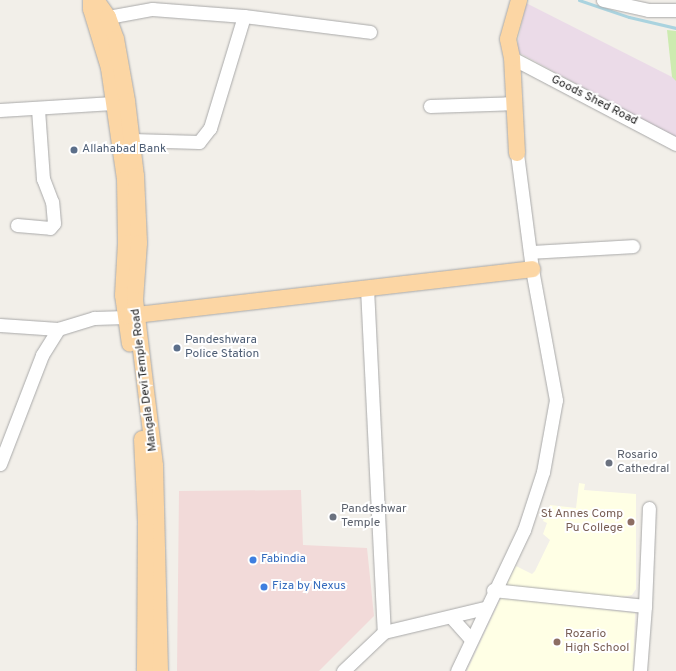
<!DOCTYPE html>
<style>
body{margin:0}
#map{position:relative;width:676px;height:671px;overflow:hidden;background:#f2efe9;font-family:Overpass,sans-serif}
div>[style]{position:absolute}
.commercial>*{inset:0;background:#f2dad9}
.industrial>*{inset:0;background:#ebdbe8}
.education>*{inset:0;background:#ffffe5}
.grass>*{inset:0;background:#cdebb0}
.stream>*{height:3px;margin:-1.5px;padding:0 1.5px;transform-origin:1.5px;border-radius:1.5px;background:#aad3df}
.roads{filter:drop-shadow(0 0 1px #a9a9a9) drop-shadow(0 0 1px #a9a9a9)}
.minor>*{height:13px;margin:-6.5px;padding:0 6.5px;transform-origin:6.5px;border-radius:6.5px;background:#fff}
.major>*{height:16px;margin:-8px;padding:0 8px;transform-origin:8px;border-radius:8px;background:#fcd6a4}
.dots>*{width:11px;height:11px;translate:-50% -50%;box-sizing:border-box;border:2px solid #fff;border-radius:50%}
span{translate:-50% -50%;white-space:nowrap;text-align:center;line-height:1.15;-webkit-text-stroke:4px #fff;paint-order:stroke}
.street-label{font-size:12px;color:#222}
.service-label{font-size:12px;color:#4e5e75}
.left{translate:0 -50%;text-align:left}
.worship-label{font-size:12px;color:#5b616d}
.education-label{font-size:12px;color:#785e54}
.right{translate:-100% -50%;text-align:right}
.shop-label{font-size:12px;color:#366cbe}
</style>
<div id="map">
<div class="commercial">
<i style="clip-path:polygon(301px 490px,303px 545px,367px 548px,374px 616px,319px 671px,177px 671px,179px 491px)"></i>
</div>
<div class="industrial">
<i style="clip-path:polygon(526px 3px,676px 79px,676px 138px,516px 51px)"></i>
</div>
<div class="education">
<i style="clip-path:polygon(579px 483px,585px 484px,584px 490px,636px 494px,636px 589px,632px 595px,621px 597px,505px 587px,516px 566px,532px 574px,535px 571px,550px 540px,543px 534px,547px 523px,543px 521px,550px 505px,576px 508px)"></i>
<i style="clip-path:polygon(501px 598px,635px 613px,633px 671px,467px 671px)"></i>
</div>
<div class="grass">
<i style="clip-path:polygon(667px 30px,676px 31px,676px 81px,672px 77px)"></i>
</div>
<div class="stream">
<i style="left:579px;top:0;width:53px;rotate:18.8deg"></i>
<i style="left:629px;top:17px;width:48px;rotate:13.2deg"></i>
</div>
<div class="roads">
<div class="minor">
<i style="left:603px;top:0;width:46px;rotate:12.5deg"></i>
<i style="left:648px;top:10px;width:28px"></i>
<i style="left:108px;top:17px;width:45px;rotate:-10.3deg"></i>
<i style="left:152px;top:9px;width:92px;rotate:4.4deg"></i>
<i style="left:244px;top:16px;width:127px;rotate:7.2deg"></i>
<i style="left:512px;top:58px;width:185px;rotate:27.7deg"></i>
<i style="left:430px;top:106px;width:85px;rotate:-2deg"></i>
<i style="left:0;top:110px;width:113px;rotate:-3.5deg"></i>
<i style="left:132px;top:140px;width:67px;rotate:1.7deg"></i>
<i style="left:199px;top:142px;width:18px;rotate:-52deg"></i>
<i style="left:210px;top:128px;width:117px;rotate:-73.1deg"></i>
<i style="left:17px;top:225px;width:33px;rotate:5deg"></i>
<i style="left:50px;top:228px;width:6px;rotate:-51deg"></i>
<i style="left:54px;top:223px;width:21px;rotate:-95deg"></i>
<i style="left:52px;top:202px;width:25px;rotate:-111deg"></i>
<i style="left:43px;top:179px;width:70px;rotate:-94.1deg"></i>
<i style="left:530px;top:252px;width:103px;rotate:-3.3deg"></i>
<i style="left:367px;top:288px;width:344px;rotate:87.2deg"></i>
<i style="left:0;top:325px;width:58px;rotate:3.9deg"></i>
<i style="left:0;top:464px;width:117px;rotate:-68.9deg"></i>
<i style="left:42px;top:355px;width:31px;rotate:-58deg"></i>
<i style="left:58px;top:329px;width:38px;rotate:-17deg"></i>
<i style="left:94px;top:318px;width:32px;rotate:-2deg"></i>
<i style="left:493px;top:590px;width:153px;rotate:6deg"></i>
<i style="left:645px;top:606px;width:98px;rotate:-87.7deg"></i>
<i style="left:451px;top:617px;width:30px;rotate:48deg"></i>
<i style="left:343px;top:671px;width:57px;rotate:-43.6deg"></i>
<i style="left:384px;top:632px;width:104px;rotate:-13.4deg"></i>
<i style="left:457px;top:671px;width:156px;rotate:-64.6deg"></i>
<i style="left:524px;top:530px;width:61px;rotate:-71.9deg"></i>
<i style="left:543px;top:472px;width:73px;rotate:-79.8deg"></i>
<i style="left:556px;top:400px;width:133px;rotate:-100.4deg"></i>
<i style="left:532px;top:269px;width:117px;rotate:-97.4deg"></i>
<i style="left:640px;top:671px;width:65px;rotate:-85.6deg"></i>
</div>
<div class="major">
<i style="left:91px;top:0;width:9px;rotate:90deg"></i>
<i style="left:91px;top:9px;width:62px;rotate:73deg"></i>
<i style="left:109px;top:68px;width:112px;rotate:81.8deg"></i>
<i style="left:125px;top:179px;width:64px;rotate:89.1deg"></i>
<i style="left:126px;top:243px;width:52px;rotate:93.3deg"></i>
<i style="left:123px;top:295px;width:49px;rotate:81.9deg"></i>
<i style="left:96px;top:0;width:21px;rotate:55deg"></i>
<i style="left:108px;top:17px;width:23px;rotate:70deg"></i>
<i style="left:116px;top:39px;width:63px;rotate:79.9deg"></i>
<i style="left:127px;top:101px;width:76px;rotate:83.2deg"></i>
<i style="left:136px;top:176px;width:67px;rotate:87.4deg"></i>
<i style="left:139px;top:243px;width:57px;rotate:94deg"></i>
<i style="left:135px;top:300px;width:167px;rotate:83.1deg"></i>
<i style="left:155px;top:466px;width:205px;rotate:88.6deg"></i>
<i style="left:517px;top:153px;width:95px;rotate:-93deg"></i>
<i style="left:512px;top:58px;width:19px;rotate:-102deg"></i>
<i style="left:508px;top:39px;width:41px;rotate:-74.2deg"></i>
<i style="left:128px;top:316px;width:407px;rotate:-6.6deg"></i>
<i style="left:142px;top:439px;width:83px;rotate:87.2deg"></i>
<i style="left:146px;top:522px;width:149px;rotate:90.4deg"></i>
</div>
</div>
<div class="dots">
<i style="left:74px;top:150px;background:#5c6f8a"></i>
<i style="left:177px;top:348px;background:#5c6f8a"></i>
<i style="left:609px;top:463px;background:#6b7280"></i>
<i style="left:333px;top:517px;background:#6b7280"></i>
<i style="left:631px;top:522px;background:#8d6e63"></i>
<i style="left:253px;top:560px;background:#3f7fe0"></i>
<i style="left:264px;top:587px;background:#3f7fe0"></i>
<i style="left:557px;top:642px;background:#8d6e63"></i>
</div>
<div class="street-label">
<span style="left:594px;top:101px;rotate:27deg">Goods Shed Road</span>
<span style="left:145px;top:380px;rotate:-97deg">Mangala Devi Temple Road</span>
</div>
<div class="service-label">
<span class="left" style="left:82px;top:150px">Allahabad Bank</span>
<span class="left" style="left:185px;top:348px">Pandeshwara<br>Police Station</span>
</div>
<div class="worship-label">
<span class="left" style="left:617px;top:463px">Rosario<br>Cathedral</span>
<span class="left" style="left:341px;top:517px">Pandeshwar<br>Temple</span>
</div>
<div class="education-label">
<span class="right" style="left:623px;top:522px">St Annes Comp<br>Pu College</span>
<span class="left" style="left:565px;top:642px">Rozario<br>High School</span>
</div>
<div class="shop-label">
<span class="left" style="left:261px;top:560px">Fabindia</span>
<span class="left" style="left:272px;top:587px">Fiza by Nexus</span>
</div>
</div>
